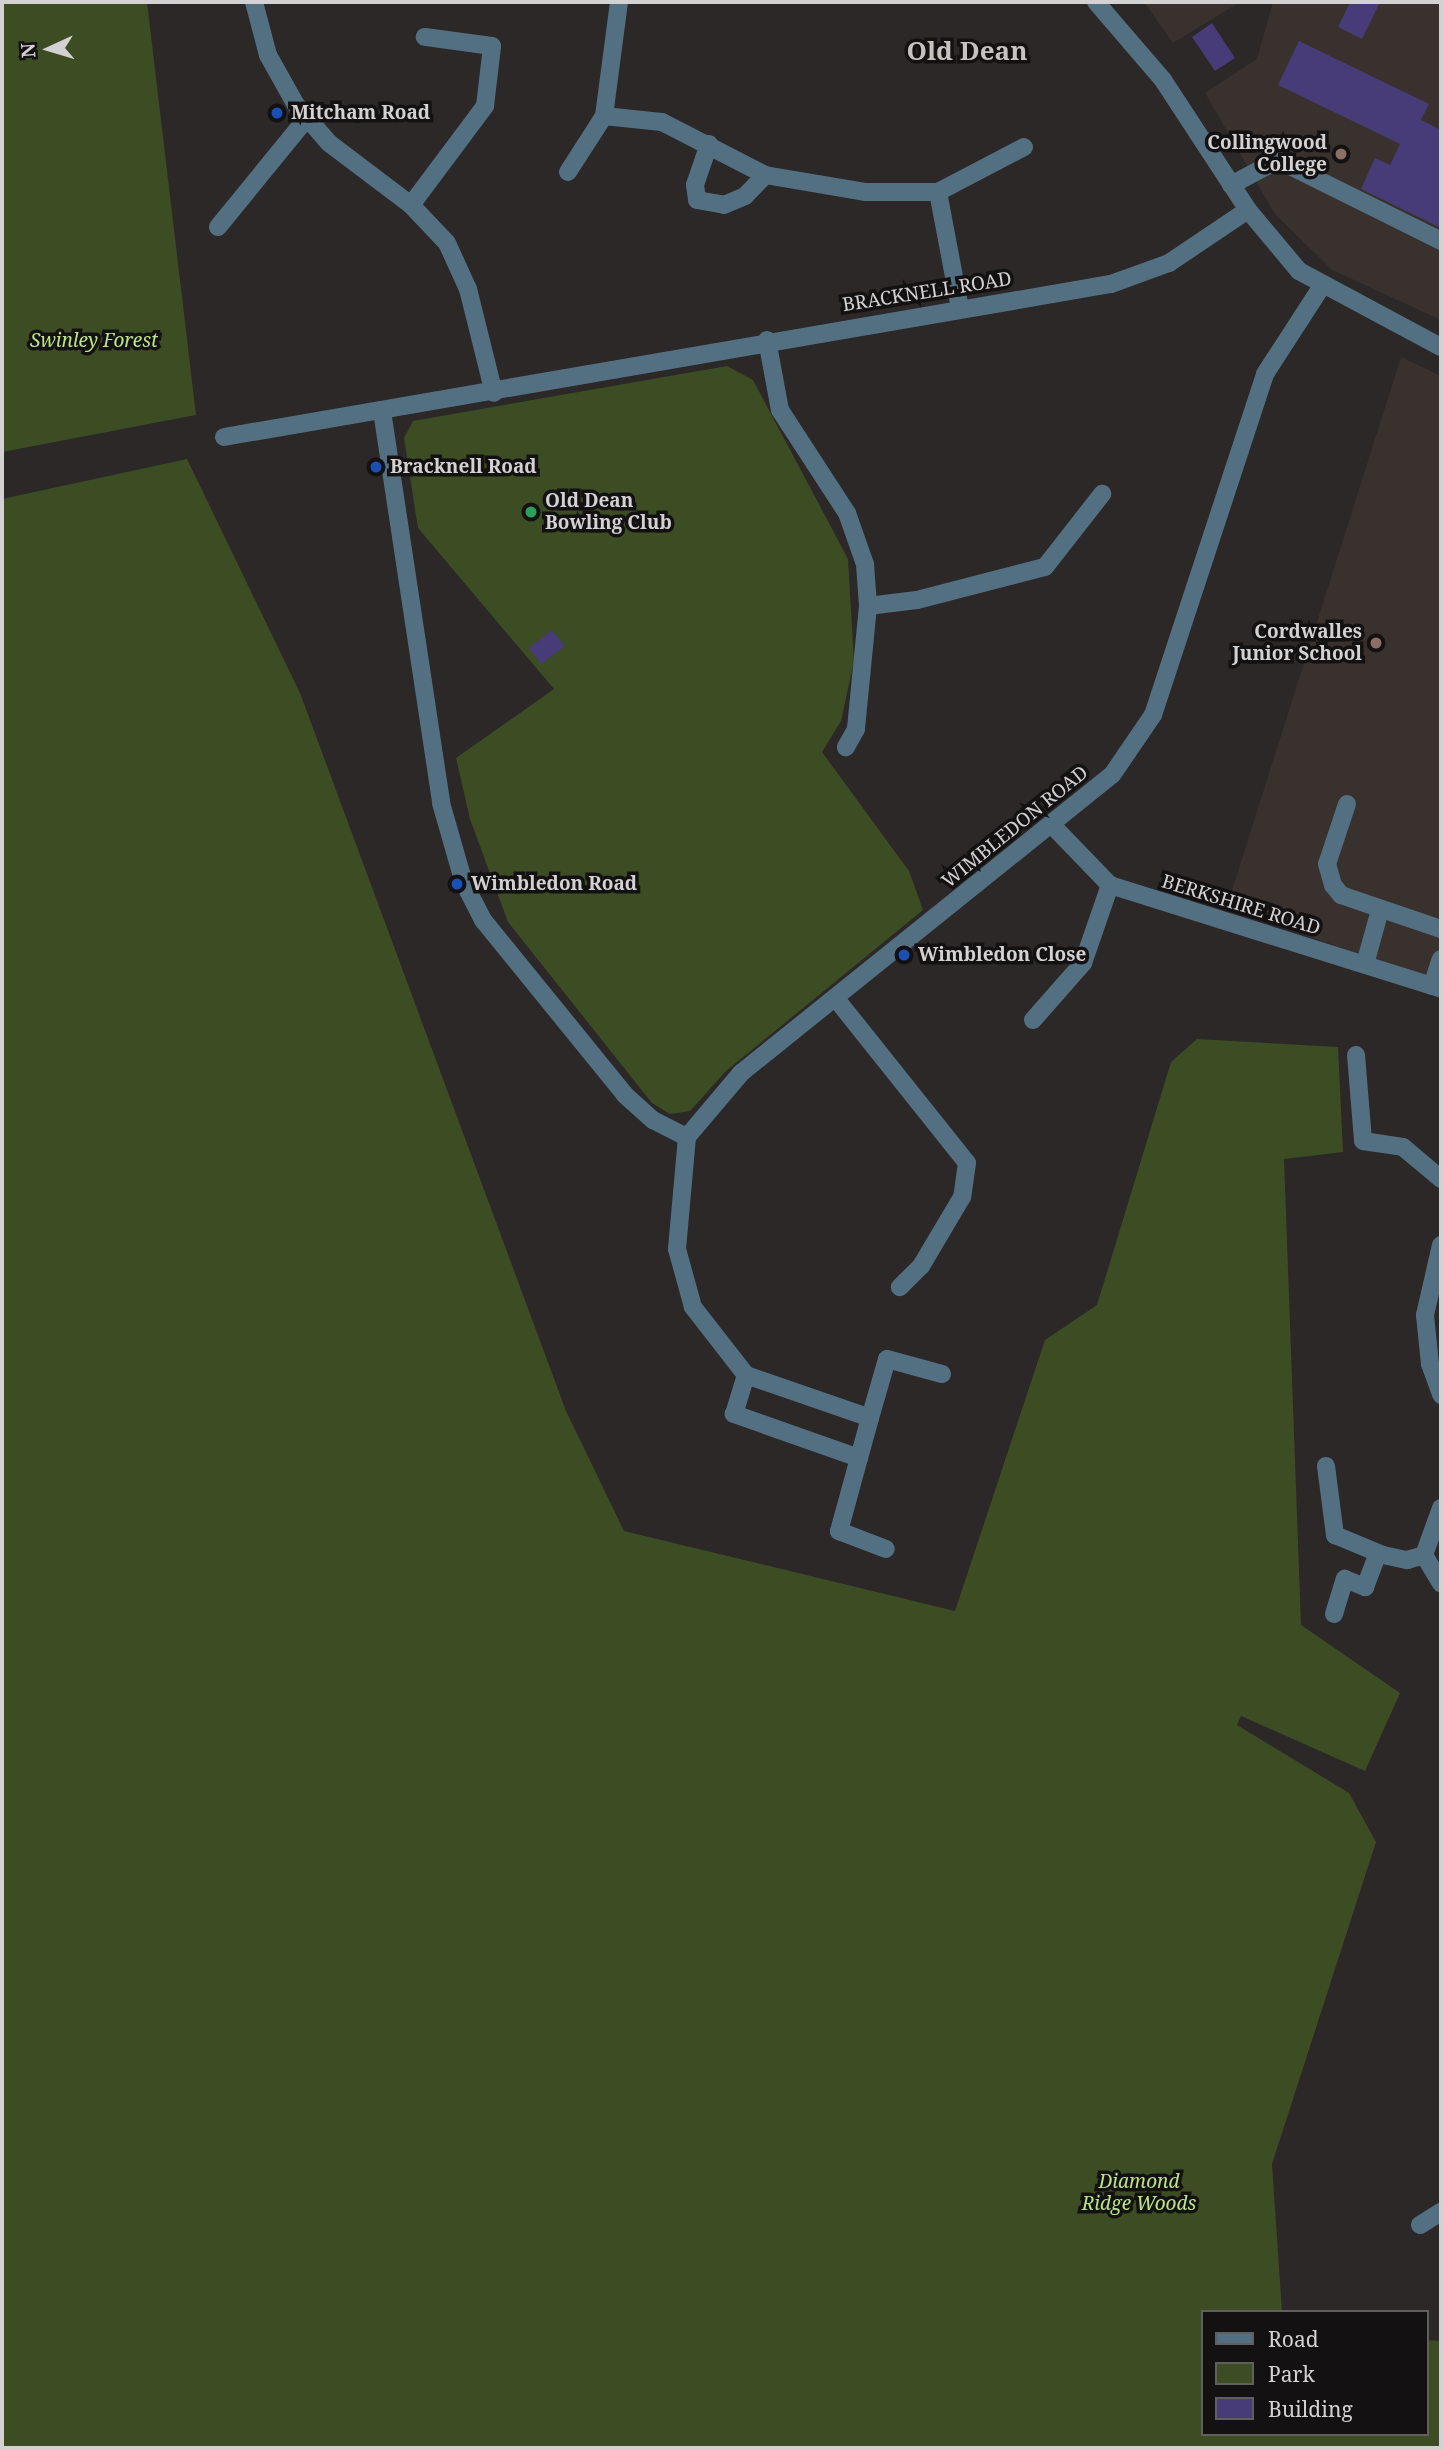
<!DOCTYPE html>
<style>
body{margin:0}
#map{position:relative;width:1443px;height:2450px;overflow:hidden;background:#2b2827;font-family:"Noto Serif",serif}
div>[style]{position:absolute}
.built>*{inset:0;background:#39312d}
.green>*{inset:0;background:#3c4d24}
.building>*{inset:0;background:#473b78}
.minor>*{height:18px;margin:-9px;padding:0 9px;transform-origin:9px;border-radius:9px;background:#537082}
.dots>*{width:19px;height:19px;translate:-50% -50%;box-sizing:border-box;border:4px solid #131111;border-radius:50%}
span{translate:-50% -50%;white-space:nowrap;text-align:center;line-height:1.15;-webkit-text-stroke:7px #131111;paint-order:stroke}
.poi-label{font-size:19px;color:#d3d1d1;font-weight:700}
.left{translate:0 -50%;text-align:left}
.right{translate:-100% -50%;text-align:right}
.street-label{font-size:19px;color:#d3d1d1}
.park-label{font-size:19px;color:#bce587;font-style:italic}
.district-label{font-size:26px;color:#c5c2c0;font-weight:700}
.frame{position:absolute;inset:0;border:4px solid #d3d1d1;pointer-events:none}
.legend{position:absolute;left:1201px;top:2310px;width:228px;height:126px;box-sizing:border-box;background:#131111;border:2px solid #605e5e;margin:0;padding:9px 12px;list-style:none;font-size:21px;color:#d3d1d1}
.legend li{display:flex;align-items:center;gap:14px;height:35px}
.legend b{width:35px;border:2px solid #605e5e}
.north{position:absolute;left:14px;top:14px;width:70px;height:70px;-webkit-text-stroke:5px #131111;paint-order:stroke;rotate:266deg;font-size:19px;font-weight:700;line-height:28px;text-align:center;color:#d3d1d1}
.north::after{content:'';display:block;margin:auto;width:24px;height:32px;background:#d3d1d1;clip-path:polygon(50% 0,100% 100%,50% 72%,0 100%)}
</style>
<div id="map">
<div class="built">
<i style="clip-path:polygon(1144px 2px,1240px 2px,1173px 43px)"></i>
<i style="clip-path:polygon(1273px 2px,1441px 2px,1441px 320px,1332px 270px,1275px 214px,1205px 93px,1257px 59px)"></i>
<i style="clip-path:polygon(1401px 357px,1441px 376px,1441px 981px,1226px 909px)"></i>
</div>
<div class="green">
<i style="clip-path:polygon(2px 2px,147px 2px,196px 415px,2px 452px)"></i>
<i style="clip-path:polygon(727px 366px,753px 380px,848px 559px,854px 661px,841px 721px,822px 752px,909px 871px,923px 910px,726px 1071px,690px 1111px,670px 1114px,652px 1103px,508px 922px,470px 819px,456px 758px,554px 689px,418px 528px,404px 438px,413px 421px)"></i>
<i style="clip-path:polygon(187px 459px,300px 693px,566px 1411px,624px 1531px,955px 1611px,1045px 1340px,1097px 1305px,1171px 1062px,1197px 1039px,1338px 1047px,1343px 1152px,1284px 1159px,1301px 1625px,1400px 1693px,1365px 1771px,1241px 1716px,1237px 1725px,1349px 1793px,1376px 1842px,1272px 2164px,1282px 2312px,1203px 2312px,1203px 2434px,1427px 2434px,1427px 2340px,1441px 2341px,1441px 2448px,2px 2448px,2px 499px)"></i>
</div>
<div class="building">
<i style="clip-path:polygon(1350px 2px,1380px 2px,1362px 39px,1338px 27px)"></i>
<i style="clip-path:polygon(1212px 23px,1235px 58px,1215px 71px,1192px 37px)"></i>
<i style="clip-path:polygon(1299px 41px,1429px 104px,1421px 120px,1441px 130px,1441px 228px,1361px 189px,1375px 158px,1390px 165px,1400px 144px,1278px 85px)"></i>
<i style="clip-path:polygon(552px 630px,565px 646px,541px 664px,529px 648px)"></i>
</div>
<div class="minor">
<i style="left:254px;top:2px;width:55px;rotate:75.2deg"></i>
<i style="left:268px;top:55px;width:57px;rotate:60.8deg"></i>
<i style="left:296px;top:105px;width:50px;rotate:49deg"></i>
<i style="left:329px;top:143px;width:103px;rotate:37.1deg"></i>
<i style="left:411px;top:205px;width:52px;rotate:46.5deg"></i>
<i style="left:447px;top:243px;width:51px;rotate:65.5deg"></i>
<i style="left:468px;top:289px;width:107px;rotate:76deg"></i>
<i style="left:1096px;top:2px;width:103px;rotate:49.3deg"></i>
<i style="left:1163px;top:80px;width:155px;rotate:56.8deg"></i>
<i style="left:1248px;top:210px;width:80px;rotate:50.1deg"></i>
<i style="left:1299px;top:271px;width:161px;rotate:28.2deg"></i>
<i style="left:604px;top:116px;width:58px;rotate:5.9deg"></i>
<i style="left:662px;top:122px;width:116px;rotate:27.2deg"></i>
<i style="left:765px;top:175px;width:101px;rotate:9.6deg"></i>
<i style="left:865px;top:192px;width:73px"></i>
<i style="left:938px;top:192px;width:97px;rotate:-27.6deg"></i>
<i style="left:709px;top:144px;width:43px;rotate:108.9deg"></i>
<i style="left:695px;top:185px;width:15px;rotate:82deg"></i>
<i style="left:697px;top:200px;width:27px;rotate:10deg"></i>
<i style="left:724px;top:205px;width:23px;rotate:-23deg"></i>
<i style="left:745px;top:196px;width:29px;rotate:-46deg"></i>
<i style="left:568px;top:172px;width:67px;rotate:-57.3deg"></i>
<i style="left:604px;top:116px;width:115px;rotate:-82.5deg"></i>
<i style="left:1231px;top:185px;width:53px;rotate:-28deg"></i>
<i style="left:1278px;top:160px;width:182px;rotate:26.4deg"></i>
<i style="left:938px;top:192px;width:118px;rotate:79.3deg"></i>
<i style="left:411px;top:205px;width:124px;rotate:-53.2deg"></i>
<i style="left:485px;top:106px;width:60px;rotate:-83.3deg"></i>
<i style="left:492px;top:46px;width:68px;rotate:-172.3deg"></i>
<i style="left:218px;top:227px;width:141px;rotate:-50.8deg"></i>
<i style="left:767px;top:340px;width:71px;rotate:79.5deg"></i>
<i style="left:780px;top:410px;width:123px;rotate:57deg"></i>
<i style="left:847px;top:513px;width:54px;rotate:70.6deg"></i>
<i style="left:865px;top:564px;width:42px;rotate:85.9deg"></i>
<i style="left:868px;top:606px;width:124px;rotate:95.6deg"></i>
<i style="left:856px;top:729px;width:21px;rotate:119deg"></i>
<i style="left:382px;top:411px;width:396px;rotate:81.4deg"></i>
<i style="left:441px;top:803px;width:83px;rotate:74deg"></i>
<i style="left:464px;top:883px;width:42px;rotate:62.8deg"></i>
<i style="left:483px;top:920px;width:225px;rotate:50.9deg"></i>
<i style="left:625px;top:1095px;width:38px;rotate:42deg"></i>
<i style="left:653px;top:1120px;width:38px;rotate:27deg"></i>
<i style="left:687px;top:1137px;width:84px;rotate:-49.8deg"></i>
<i style="left:741px;top:1073px;width:476px;rotate:-38.8deg"></i>
<i style="left:1112px;top:775px;width:73px;rotate:-55.7deg"></i>
<i style="left:1153px;top:715px;width:359px;rotate:-71.8deg"></i>
<i style="left:1265px;top:374px;width:105px;rotate:-57.1deg"></i>
<i style="left:224px;top:437px;width:900px;rotate:-9.79deg"></i>
<i style="left:1111px;top:284px;width:62px;rotate:-19.9deg"></i>
<i style="left:1169px;top:263px;width:95px;rotate:-33.9deg"></i>
<i style="left:868px;top:606px;width:49px;rotate:-7deg"></i>
<i style="left:917px;top:600px;width:132px;rotate:-14.5deg"></i>
<i style="left:1045px;top:567px;width:93px;rotate:-52deg"></i>
<i style="left:1347px;top:804px;width:63px;rotate:108.4deg"></i>
<i style="left:1327px;top:864px;width:22px;rotate:74deg"></i>
<i style="left:1333px;top:885px;width:13px;rotate:51deg"></i>
<i style="left:1341px;top:895px;width:106px;rotate:18.8deg"></i>
<i style="left:1051px;top:824px;width:85px;rotate:46deg"></i>
<i style="left:1110px;top:885px;width:347px;rotate:17.4deg"></i>
<i style="left:1365px;top:964px;width:56px;rotate:-74.5deg"></i>
<i style="left:1432px;top:986px;width:28px;rotate:-72deg"></i>
<i style="left:837px;top:1000px;width:208px;rotate:51.4deg"></i>
<i style="left:967px;top:1163px;width:34px;rotate:98deg"></i>
<i style="left:962px;top:1197px;width:80px;rotate:120.7deg"></i>
<i style="left:921px;top:1266px;width:30px;rotate:135deg"></i>
<i style="left:1033px;top:1020px;width:76px;rotate:-48.7deg"></i>
<i style="left:1083px;top:963px;width:83px;rotate:-70.9deg"></i>
<i style="left:1356px;top:1055px;width:86px;rotate:85.3deg"></i>
<i style="left:1363px;top:1141px;width:40px;rotate:8.5deg"></i>
<i style="left:1403px;top:1147px;width:50px;rotate:40.1deg"></i>
<i style="left:687px;top:1137px;width:112px;rotate:95.1deg"></i>
<i style="left:677px;top:1249px;width:60px;rotate:74.6deg"></i>
<i style="left:693px;top:1307px;width:86px;rotate:52.1deg"></i>
<i style="left:746px;top:1375px;width:131px;rotate:19.1deg"></i>
<i style="left:870px;top:1418px;width:41px;rotate:105.4deg"></i>
<i style="left:859px;top:1458px;width:133px;rotate:-160.6deg"></i>
<i style="left:734px;top:1414px;width:41px;rotate:-72.9deg"></i>
<i style="left:1441px;top:1245px;width:72px;rotate:102.9deg"></i>
<i style="left:1425px;top:1315px;width:49px;rotate:84.2deg"></i>
<i style="left:1430px;top:1364px;width:33px;rotate:70deg"></i>
<i style="left:870px;top:1418px;width:61px;rotate:-73.9deg"></i>
<i style="left:887px;top:1359px;width:57px;rotate:15.3deg"></i>
<i style="left:859px;top:1458px;width:76px;rotate:105.3deg"></i>
<i style="left:839px;top:1531px;width:50px;rotate:21deg"></i>
<i style="left:1326px;top:1466px;width:70px;rotate:82.6deg"></i>
<i style="left:1335px;top:1535px;width:52px;rotate:22.6deg"></i>
<i style="left:1383px;top:1555px;width:25px;rotate:12deg"></i>
<i style="left:1407px;top:1560px;width:18px;rotate:-16deg"></i>
<i style="left:1424px;top:1555px;width:50px;rotate:-70.1deg"></i>
<i style="left:1424px;top:1555px;width:33px;rotate:59deg"></i>
<i style="left:1334px;top:1614px;width:37px;rotate:-73deg"></i>
<i style="left:1345px;top:1579px;width:22px;rotate:22deg"></i>
<i style="left:1365px;top:1587px;width:36px;rotate:-69deg"></i>
<i style="left:1420px;top:2225px;width:25px;rotate:-32deg"></i>
</div>
<div class="dots">
<i style="left:277px;top:113px;background:#1a4fb4"></i>
<i style="left:1341px;top:154px;background:#8d6e63"></i>
<i style="left:376px;top:467px;background:#1a4fb4"></i>
<i style="left:531px;top:512px;background:#2e9e5b"></i>
<i style="left:1376px;top:643px;background:#8d6e63"></i>
<i style="left:457px;top:884px;background:#1a4fb4"></i>
<i style="left:904px;top:955px;background:#1a4fb4"></i>
</div>
<div class="poi-label">
<span class="left" style="left:291px;top:113px">Mitcham Road</span>
<span class="right" style="left:1327px;top:154px">Collingwood<br>College</span>
<span class="left" style="left:390px;top:467px">Bracknell Road</span>
<span class="left" style="left:545px;top:512px">Old Dean<br>Bowling Club</span>
<span class="right" style="left:1362px;top:643px">Cordwalles<br>Junior School</span>
<span class="left" style="left:471px;top:884px">Wimbledon Road</span>
<span class="left" style="left:918px;top:955px">Wimbledon Close</span>
</div>
<div class="street-label">
<span style="left:927px;top:292px;rotate:-9deg">BRACKNELL ROAD</span>
<span style="left:1015px;top:827px;rotate:-39deg">WIMBLEDON ROAD</span>
<span style="left:1241px;top:905px;rotate:17deg">BERKSHIRE ROAD</span>
</div>
<div class="park-label">
<span style="left:94px;top:341px">Swinley Forest</span>
<span style="left:1139px;top:2193px">Diamond<br>Ridge Woods</span>
</div>
<div class="district-label">
<span style="left:967px;top:51px">Old Dean</span>
</div>
<div class="frame"></div>
<ul class="legend">
<li><b style="height:9px;background:#537082"></b>Road</li>
<li><b style="height:19px;background:#3c4d24"></b>Park</li>
<li><b style="height:19px;background:#473b78"></b>Building</li>
</ul>
<div class="north">N</div>
</div>
